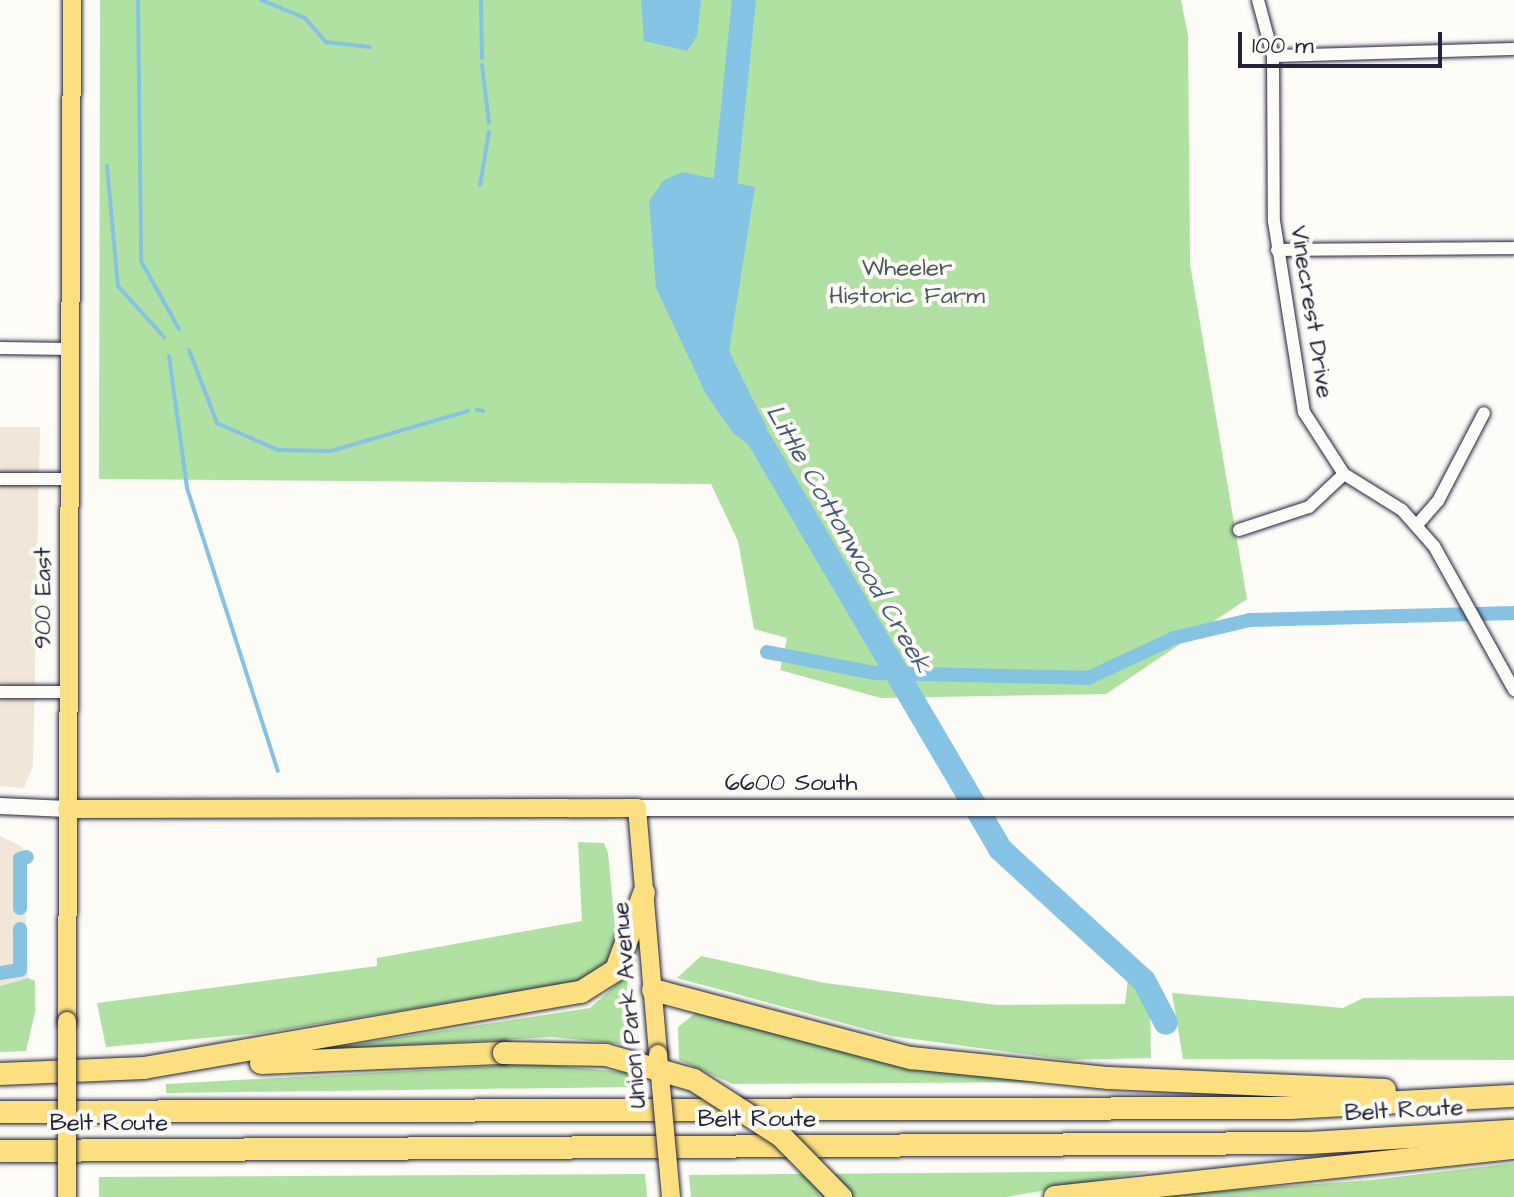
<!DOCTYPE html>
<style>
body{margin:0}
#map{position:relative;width:1514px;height:1197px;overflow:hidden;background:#fdfcf7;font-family:"Architects Daughter",sans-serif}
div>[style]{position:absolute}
.built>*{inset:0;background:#f2e7d7}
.green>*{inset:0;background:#afe1a1}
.water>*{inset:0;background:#85c3e5}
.stream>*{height:4px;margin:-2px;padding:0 2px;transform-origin:2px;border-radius:2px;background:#85c3e5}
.canal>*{height:14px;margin:-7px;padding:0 7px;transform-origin:7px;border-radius:7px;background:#85c3e5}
.river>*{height:24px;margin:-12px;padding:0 12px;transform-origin:12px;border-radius:12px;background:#85c3e5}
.roads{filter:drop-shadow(0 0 2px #22223b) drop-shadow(0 0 2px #22223b)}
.street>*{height:12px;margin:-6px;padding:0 6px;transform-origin:6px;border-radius:6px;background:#fdfcf7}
.secondary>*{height:16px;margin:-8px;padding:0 8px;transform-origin:8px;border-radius:8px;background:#fdfcf7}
.primary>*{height:18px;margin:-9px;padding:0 9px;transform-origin:9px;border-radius:9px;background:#fddf80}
.highway>*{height:22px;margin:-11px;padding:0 11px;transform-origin:11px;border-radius:11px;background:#fddf80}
.bridges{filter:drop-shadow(0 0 2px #22223b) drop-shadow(0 0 2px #22223b)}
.primary-bridge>*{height:18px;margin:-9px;padding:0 9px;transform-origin:9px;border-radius:9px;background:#fddf80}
.highway-bridge>*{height:22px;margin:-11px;padding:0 11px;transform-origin:11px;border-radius:11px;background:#fddf80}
span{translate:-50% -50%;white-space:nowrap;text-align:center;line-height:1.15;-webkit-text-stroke:8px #fdfcf7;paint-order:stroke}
.park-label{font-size:24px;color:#4c5b5a}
.street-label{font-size:24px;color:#22223b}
.water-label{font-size:26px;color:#455a76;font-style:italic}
.scale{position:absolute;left:1238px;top:32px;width:204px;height:36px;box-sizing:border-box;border:4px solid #22223b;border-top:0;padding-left:10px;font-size:24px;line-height:28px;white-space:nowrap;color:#22223b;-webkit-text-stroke:6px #fdfcf7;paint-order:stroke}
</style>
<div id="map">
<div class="built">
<i style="clip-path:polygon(0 427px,40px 427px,33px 766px,24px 788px,0 786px)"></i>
<i style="clip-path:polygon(0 836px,23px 847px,28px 978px,0 986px)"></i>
</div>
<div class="green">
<i style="clip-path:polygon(100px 0,1181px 0,1188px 36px,1190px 264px,1247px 599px,1106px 694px,881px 698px,780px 670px,787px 638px,754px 629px,738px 541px,711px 484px,99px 479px)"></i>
<i style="clip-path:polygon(578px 842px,604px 843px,608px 853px,616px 940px,613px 959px,588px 980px,262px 1033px,106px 1047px,97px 1003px,377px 966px,377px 958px,582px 921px)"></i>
<i style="clip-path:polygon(701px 956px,825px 983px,997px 1005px,1125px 1004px,1128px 979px,1150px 1012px,1151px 1058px,1068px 1060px,891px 1036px,677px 978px)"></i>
<i style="clip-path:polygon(627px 975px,634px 1045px,551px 1037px,317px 1050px,590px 1008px)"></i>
<i style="clip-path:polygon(28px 978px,35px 981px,35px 1012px,26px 1051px,0 1052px,0 986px)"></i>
<i style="clip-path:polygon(1172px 993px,1343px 1008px,1363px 998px,1514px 996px,1514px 1060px,1183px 1059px)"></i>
<i style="clip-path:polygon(697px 1012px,1039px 1082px,733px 1084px,679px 1060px,678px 1027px)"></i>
<i style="clip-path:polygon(534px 1064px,635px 1073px,637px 1087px,166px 1093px,166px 1084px)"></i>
<i style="clip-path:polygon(1514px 1163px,1514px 1197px,1135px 1197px,1372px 1180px)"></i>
<i style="clip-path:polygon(1151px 1171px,1007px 1197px,691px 1197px,689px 1175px)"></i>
<i style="clip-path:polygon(645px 1174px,647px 1197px,99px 1197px,99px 1177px)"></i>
</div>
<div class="water">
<i style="clip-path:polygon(641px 0,701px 0,697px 36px,687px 51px,644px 41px)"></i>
<i style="clip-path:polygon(682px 172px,755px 187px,729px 351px,766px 426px,776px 466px,733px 433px,706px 394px,656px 288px,649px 201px,664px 180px)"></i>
</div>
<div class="stream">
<i style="left:138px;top:0;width:261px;rotate:89.3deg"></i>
<i style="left:141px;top:261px;width:78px;rotate:60.8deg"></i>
<i style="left:261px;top:0;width:48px;rotate:22.2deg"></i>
<i style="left:305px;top:18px;width:32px;rotate:49deg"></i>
<i style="left:326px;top:42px;width:44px;rotate:6.5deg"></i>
<i style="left:481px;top:0;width:58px;rotate:89deg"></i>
<i style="left:482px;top:65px;width:58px;rotate:83.1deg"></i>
<i style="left:107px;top:166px;width:121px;rotate:84.8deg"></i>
<i style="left:118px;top:286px;width:69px;rotate:48deg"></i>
<i style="left:480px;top:185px;width:54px;rotate:-80.4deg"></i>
<i style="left:189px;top:350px;width:78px;rotate:69deg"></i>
<i style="left:217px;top:423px;width:67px;rotate:23.9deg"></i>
<i style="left:278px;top:450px;width:53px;rotate:1.1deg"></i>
<i style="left:331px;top:451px;width:143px;rotate:-16.3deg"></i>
<i style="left:169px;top:356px;width:133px;rotate:82.2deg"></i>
<i style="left:187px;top:488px;width:297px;rotate:72.2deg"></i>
<i style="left:477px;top:410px;width:6px;rotate:9deg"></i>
</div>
<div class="canal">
<i style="left:767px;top:652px;width:109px;rotate:11.1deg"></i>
<i style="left:874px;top:673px;width:214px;rotate:1.3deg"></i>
<i style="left:1088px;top:678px;width:95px;rotate:-24.9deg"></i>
<i style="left:1174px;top:638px;width:78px;rotate:-13.3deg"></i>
<i style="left:1250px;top:620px;width:264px;rotate:-1.5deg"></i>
<i style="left:20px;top:908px;width:49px;rotate:-90deg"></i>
<i style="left:20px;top:859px;width:7px;rotate:-16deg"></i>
<i style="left:0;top:973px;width:20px;rotate:-9deg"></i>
<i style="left:20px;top:970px;width:41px;rotate:-90deg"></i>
</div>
<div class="river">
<i style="left:723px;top:206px;width:207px;rotate:-84.2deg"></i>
<i style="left:760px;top:441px;width:473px;rotate:59.5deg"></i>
<i style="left:1000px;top:849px;width:195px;rotate:42.5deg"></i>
<i style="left:1144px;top:981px;width:47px;rotate:62.4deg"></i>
</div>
<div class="roads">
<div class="street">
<i style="left:1258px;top:0;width:58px;rotate:75deg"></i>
<i style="left:1273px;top:56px;width:165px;rotate:89.7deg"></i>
<i style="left:1274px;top:221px;width:193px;rotate:81.1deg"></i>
<i style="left:1304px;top:412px;width:74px;rotate:57.2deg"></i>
<i style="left:1344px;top:474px;width:68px;rotate:31.8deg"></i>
<i style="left:1402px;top:510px;width:48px;rotate:48.4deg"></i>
<i style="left:1434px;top:546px;width:165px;rotate:60.9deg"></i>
<i style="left:1273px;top:56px;width:241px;rotate:-1.7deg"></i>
<i style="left:1277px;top:250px;width:237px;rotate:-0.5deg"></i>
<i style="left:0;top:348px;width:70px;rotate:0.8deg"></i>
<i style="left:0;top:479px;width:69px"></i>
<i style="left:1417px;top:525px;width:32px;rotate:-49deg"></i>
<i style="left:1438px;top:501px;width:99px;rotate:-62.4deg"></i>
<i style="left:1239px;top:530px;width:74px;rotate:-18.2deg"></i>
<i style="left:1309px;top:507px;width:48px;rotate:-43.3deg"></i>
<i style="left:0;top:692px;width:67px"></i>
</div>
<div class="secondary">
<i style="left:0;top:806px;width:67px;rotate:2.6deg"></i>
<i style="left:637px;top:808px;width:877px"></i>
</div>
<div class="primary">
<i style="left:67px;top:809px;width:570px;rotate:-0.1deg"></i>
<i style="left:637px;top:808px;width:247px;rotate:85.1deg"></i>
<i style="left:67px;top:1021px;width:1021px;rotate:-89.72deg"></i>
</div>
<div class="highway">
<i style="left:653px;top:990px;width:267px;rotate:14.8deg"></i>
<i style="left:911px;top:1058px;width:199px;rotate:5.8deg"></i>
<i style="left:1109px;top:1078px;width:276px;rotate:2.5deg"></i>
<i style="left:261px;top:1063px;width:243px;rotate:-2.4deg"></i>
<i style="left:0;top:1074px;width:144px;rotate:-2.4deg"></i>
<i style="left:144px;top:1068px;width:444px;rotate:-9.9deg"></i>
<i style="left:581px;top:992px;width:41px;rotate:-32.2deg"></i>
<i style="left:616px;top:970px;width:82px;rotate:-70deg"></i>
<i style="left:0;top:1112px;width:1291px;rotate:-0.18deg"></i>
<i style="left:1291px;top:1108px;width:223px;rotate:-3.1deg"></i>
<i style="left:0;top:1151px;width:1309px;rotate:-0.35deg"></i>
<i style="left:1309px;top:1143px;width:205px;rotate:-3.4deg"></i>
<i style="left:1055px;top:1197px;width:462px;rotate:-6.1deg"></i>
</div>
</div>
<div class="bridges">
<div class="primary-bridge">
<i style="left:67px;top:1021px;width:176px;rotate:90deg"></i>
<i style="left:658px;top:1054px;width:144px;rotate:84.8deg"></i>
</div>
<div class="highway-bridge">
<i style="left:504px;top:1053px;width:102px;rotate:1.1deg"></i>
<i style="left:606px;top:1055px;width:91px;rotate:15.9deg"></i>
<i style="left:694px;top:1080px;width:103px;rotate:32.8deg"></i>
<i style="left:781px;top:1136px;width:86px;rotate:45.5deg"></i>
</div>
</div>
<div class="park-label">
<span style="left:907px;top:283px">Wheeler<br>Historic Farm</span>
</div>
<div class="street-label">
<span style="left:1311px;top:312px;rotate:81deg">Vinecrest Drive</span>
<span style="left:44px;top:598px;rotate:-90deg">900 East</span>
<span style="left:791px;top:784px">6600 South</span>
<span style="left:630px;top:1005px;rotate:-95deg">Union Park Avenue</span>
<span style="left:1404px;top:1111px;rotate:-3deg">Belt Route</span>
<span style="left:757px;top:1120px">Belt Route</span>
<span style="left:109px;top:1124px">Belt Route</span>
</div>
<div class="water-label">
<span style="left:848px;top:539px;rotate:60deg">Little Cottonwood Creek</span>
</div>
<div class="scale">100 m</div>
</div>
